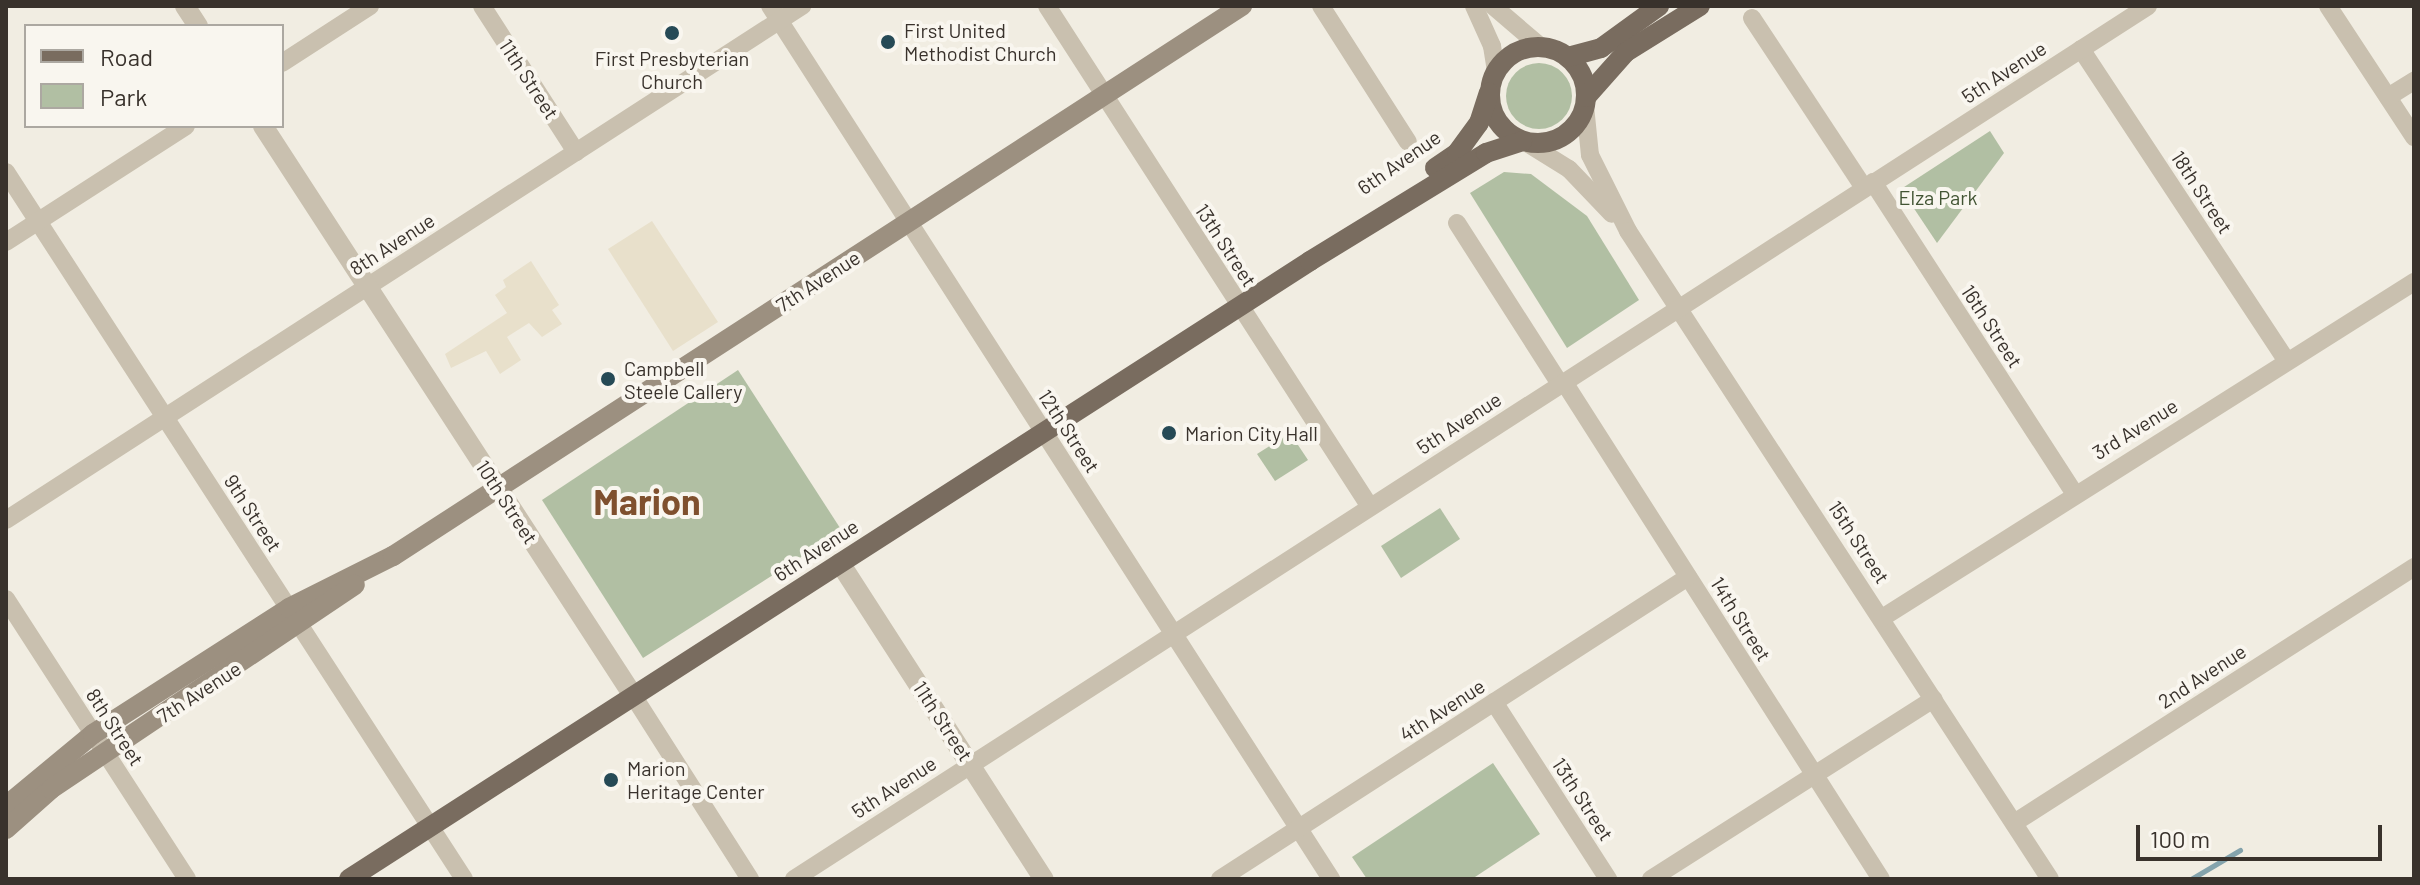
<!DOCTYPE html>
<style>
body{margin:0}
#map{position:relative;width:2420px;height:885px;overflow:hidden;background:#f1ede2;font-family:Barlow,sans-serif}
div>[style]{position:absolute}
.green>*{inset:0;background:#b1bfa3}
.round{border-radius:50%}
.plaza>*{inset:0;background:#e8e0cb}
.stream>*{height:5px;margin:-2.5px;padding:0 2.5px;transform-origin:2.5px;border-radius:2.5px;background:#84a3ac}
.minor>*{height:18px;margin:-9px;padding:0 9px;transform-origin:9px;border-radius:9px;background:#c9c0af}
.tertiary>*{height:20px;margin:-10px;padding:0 10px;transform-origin:10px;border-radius:10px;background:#c9c0af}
.secondary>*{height:20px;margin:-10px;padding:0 10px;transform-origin:10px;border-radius:10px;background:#9c9080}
.primary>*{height:20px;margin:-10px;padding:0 10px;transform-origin:10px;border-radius:10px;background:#796c5f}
.primary>.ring{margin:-10px;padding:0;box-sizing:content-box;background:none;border:20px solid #796c5f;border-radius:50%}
.dots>*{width:22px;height:22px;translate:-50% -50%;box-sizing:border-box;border:4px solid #f9f6ef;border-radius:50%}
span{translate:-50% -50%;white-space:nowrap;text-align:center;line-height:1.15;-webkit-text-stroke:8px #f9f6ef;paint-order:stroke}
.poi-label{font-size:20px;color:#39322c}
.left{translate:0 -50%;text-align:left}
.street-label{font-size:20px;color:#39322c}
.park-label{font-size:20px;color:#425433}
.town-label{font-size:36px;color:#7f502e;font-weight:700}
.frame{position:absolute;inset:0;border:8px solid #39322c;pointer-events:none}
.legend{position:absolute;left:24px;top:24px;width:260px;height:104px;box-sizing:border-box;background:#f9f6ef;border:2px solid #aca8a1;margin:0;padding:10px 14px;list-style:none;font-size:24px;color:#39322c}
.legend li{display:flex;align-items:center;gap:16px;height:40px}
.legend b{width:40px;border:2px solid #aca8a1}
.scale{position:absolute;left:2136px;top:825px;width:246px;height:36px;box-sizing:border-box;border:4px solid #39322c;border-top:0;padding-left:10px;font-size:24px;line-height:28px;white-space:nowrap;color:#39322c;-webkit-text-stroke:6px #f9f6ef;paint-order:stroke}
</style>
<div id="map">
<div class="green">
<i class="round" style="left:1506px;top:63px;width:66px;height:66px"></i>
<i style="clip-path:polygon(1990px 131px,2004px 153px,1937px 243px,1901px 189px)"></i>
<i style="clip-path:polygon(1504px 172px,1531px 174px,1587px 216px,1639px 300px,1567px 348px,1470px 193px)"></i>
<i style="clip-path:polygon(738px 370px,842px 531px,643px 658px,542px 500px)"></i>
<i style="clip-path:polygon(1290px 433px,1308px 460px,1275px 481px,1257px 454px)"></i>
<i style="clip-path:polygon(1440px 508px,1460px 539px,1401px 578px,1381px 546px)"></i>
<i style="clip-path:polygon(1493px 763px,1540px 834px,1472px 879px,1367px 879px,1352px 857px)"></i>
</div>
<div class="plaza">
<i style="clip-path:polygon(652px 221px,718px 322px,673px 351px,608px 249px)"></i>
<i style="clip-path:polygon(531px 261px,559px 305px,552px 310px,562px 324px,542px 337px,529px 323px,507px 337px,521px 360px,500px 374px,486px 351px,451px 368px,445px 354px,507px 313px,495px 295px,506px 287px,503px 280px)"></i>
</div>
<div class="stream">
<i style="left:2191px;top:879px;width:57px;rotate:-30.6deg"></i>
</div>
<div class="minor">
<i style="left:482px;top:6px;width:174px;rotate:57.2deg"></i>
<i style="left:770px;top:6px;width:1038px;rotate:57.27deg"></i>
<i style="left:1047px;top:6px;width:596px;rotate:57.19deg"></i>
<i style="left:1321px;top:6px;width:161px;rotate:57.4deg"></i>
<i style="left:1474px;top:6px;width:44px;rotate:65.8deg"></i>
<i style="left:1492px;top:46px;width:26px;rotate:81deg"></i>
<i style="left:1493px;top:6px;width:63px;rotate:40.5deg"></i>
<i style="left:2328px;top:6px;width:157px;rotate:56.7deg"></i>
<i style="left:1752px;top:18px;width:204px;rotate:56.6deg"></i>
<i style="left:2081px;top:49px;width:372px;rotate:56.6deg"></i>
<i style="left:282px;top:63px;width:105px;rotate:-32.9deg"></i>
<i style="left:2388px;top:97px;width:31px;rotate:-32deg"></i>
<i style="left:1585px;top:106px;width:49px;rotate:84.2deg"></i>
<i style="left:1590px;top:155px;width:85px;rotate:63.4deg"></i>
<i style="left:1628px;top:231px;width:773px;rotate:56.93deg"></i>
<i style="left:1527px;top:143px;width:49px;rotate:31.8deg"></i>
<i style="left:1569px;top:169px;width:62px;rotate:46.3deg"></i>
<i style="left:6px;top:172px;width:842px;rotate:57.06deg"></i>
<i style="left:1873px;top:182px;width:370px;rotate:57.1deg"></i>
<i style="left:1457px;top:223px;width:191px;rotate:57.4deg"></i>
<i style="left:6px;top:242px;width:214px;rotate:-32.8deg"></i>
<i style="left:1564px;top:382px;width:589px;rotate:57.47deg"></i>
<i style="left:6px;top:520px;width:948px;rotate:-32.85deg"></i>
<i style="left:6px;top:599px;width:333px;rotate:57.1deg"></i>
<i style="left:1882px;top:618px;width:629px;rotate:-32.28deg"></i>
<i style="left:634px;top:697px;width:216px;rotate:57.5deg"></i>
<i style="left:1494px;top:702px;width:211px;rotate:57.2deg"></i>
<i style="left:2014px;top:823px;width:475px;rotate:-32.6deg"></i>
<i style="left:794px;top:879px;width:1611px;rotate:-32.81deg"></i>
<i style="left:1220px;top:879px;width:557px;rotate:-32.83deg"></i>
<i style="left:1651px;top:879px;width:335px;rotate:-32.5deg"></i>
</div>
<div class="tertiary">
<i style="left:185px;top:6px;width:24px;rotate:57deg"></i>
<i style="left:263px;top:126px;width:681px;rotate:56.99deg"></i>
<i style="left:840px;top:563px;width:376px;rotate:57.2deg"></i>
</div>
<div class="secondary">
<i style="left:6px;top:806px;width:113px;rotate:-39.6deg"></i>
<i style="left:93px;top:734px;width:233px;rotate:-32.7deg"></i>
<i style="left:289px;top:608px;width:116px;rotate:-26.6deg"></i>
<i style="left:393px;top:556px;width:1012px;rotate:-32.94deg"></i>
<i style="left:6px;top:829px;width:60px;rotate:-41.6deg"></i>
<i style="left:51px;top:789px;width:366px;rotate:-33.9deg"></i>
</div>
<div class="primary">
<i class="ring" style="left:1490px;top:47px;width:76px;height:76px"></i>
<i style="left:1568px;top:57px;width:34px;rotate:-15deg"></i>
<i style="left:1601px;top:48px;width:72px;rotate:-35.9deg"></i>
<i style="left:1586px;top:97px;width:60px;rotate:-48.4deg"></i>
<i style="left:1626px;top:52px;width:87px;rotate:-31.9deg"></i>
<i style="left:1435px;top:168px;width:27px;rotate:-34deg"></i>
<i style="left:1457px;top:153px;width:37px;rotate:-54deg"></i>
<i style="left:1479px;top:123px;width:32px;rotate:-72deg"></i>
<i style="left:349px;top:879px;width:1143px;rotate:-32.74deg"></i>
<i style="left:1310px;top:261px;width:206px;rotate:-31.5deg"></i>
<i style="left:1486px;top:153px;width:38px;rotate:-18deg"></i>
</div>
<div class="dots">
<i style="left:672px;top:33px;background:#264a56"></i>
<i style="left:888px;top:42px;background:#264a56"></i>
<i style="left:608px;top:379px;background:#264a56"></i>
<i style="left:1169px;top:433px;background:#264a56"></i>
<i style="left:611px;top:780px;background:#264a56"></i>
</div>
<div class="poi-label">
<span class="left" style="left:904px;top:42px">First United<br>Methodist Church</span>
<span style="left:672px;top:70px">First Presbyterian<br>Church</span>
<span class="left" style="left:624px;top:380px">Campbell<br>Steele Callery</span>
<span class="left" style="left:1185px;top:433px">Marion City Hall</span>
<span class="left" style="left:627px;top:780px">Marion<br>Heritage Center</span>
</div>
<div class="street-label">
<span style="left:2004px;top:72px;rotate:-33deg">5th Avenue</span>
<span style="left:529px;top:79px;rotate:57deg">11th Street</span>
<span style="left:1399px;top:162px;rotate:-35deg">6th Avenue</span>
<span style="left:2202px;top:192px;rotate:57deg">18th Street</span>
<span style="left:392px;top:244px;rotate:-33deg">8th Avenue</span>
<span style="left:1226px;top:245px;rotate:57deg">13th Street</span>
<span style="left:818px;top:281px;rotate:-33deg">7th Avenue</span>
<span style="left:1992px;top:326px;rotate:57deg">16th Street</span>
<span style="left:1459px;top:423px;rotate:-33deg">5th Avenue</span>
<span style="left:2135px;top:429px;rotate:-32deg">3rd Avenue</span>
<span style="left:1069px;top:431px;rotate:57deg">12th Street</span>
<span style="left:507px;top:502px;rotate:57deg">10th Street</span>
<span style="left:253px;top:513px;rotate:57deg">9th Street</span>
<span style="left:1859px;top:542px;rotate:57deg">15th Street</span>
<span style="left:816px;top:550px;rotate:-33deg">6th Avenue</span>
<span style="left:1741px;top:619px;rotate:58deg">14th Street</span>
<span style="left:2202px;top:676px;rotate:-33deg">2nd Avenue</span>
<span style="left:199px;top:692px;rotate:-33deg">7th Avenue</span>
<span style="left:1442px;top:710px;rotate:-33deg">4th Avenue</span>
<span style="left:943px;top:721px;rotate:57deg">11th Street</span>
<span style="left:115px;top:727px;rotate:57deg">8th Street</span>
<span style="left:894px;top:787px;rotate:-33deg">5th Avenue</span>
<span style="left:1583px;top:799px;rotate:57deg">13th Street</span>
</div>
<div class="park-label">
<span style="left:1938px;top:197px">Elza Park</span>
</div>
<div class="town-label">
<span style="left:647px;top:501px">Marion</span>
</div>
<div class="frame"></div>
<ul class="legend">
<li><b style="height:10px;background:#796c5f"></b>Road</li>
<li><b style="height:22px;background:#b1bfa3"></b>Park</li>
</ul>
<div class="scale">100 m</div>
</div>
